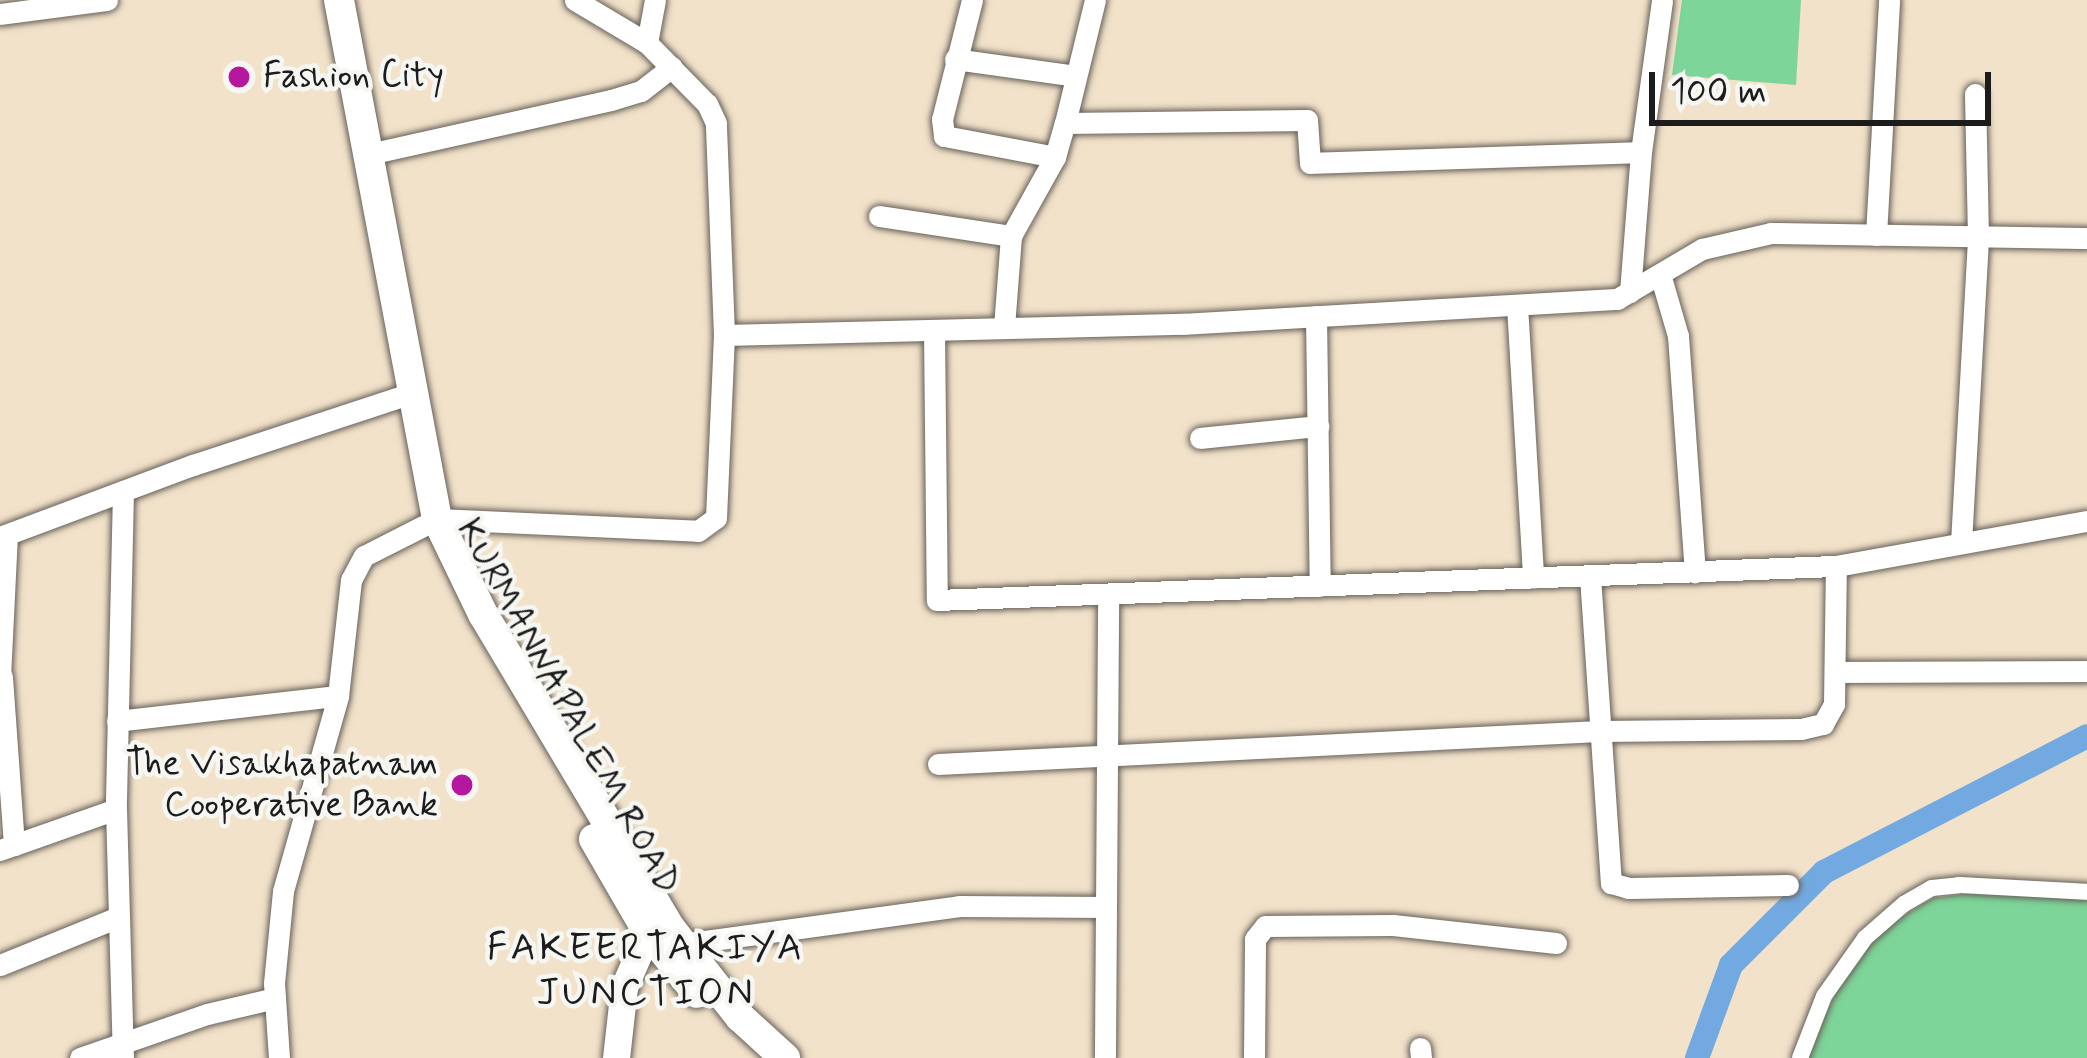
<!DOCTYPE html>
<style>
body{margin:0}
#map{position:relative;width:2087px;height:1058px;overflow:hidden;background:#f2e2ca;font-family:Mynerve,sans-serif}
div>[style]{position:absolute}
.green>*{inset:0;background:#7ed599}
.canal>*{height:24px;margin:-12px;padding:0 12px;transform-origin:12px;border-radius:12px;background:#73a9e1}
.roads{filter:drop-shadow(0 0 3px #676159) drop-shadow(0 0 3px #676159)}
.pedestrian>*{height:16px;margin:-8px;padding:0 8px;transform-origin:8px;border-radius:8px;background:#fff}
.minor>*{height:21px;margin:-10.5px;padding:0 10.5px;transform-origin:10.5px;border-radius:10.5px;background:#fff}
.tertiary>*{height:27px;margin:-13.5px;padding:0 13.5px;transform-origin:13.5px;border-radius:13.5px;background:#fff}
.secondary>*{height:30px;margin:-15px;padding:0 15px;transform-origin:15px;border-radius:15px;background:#fff}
.dots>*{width:33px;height:33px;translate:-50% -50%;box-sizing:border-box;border:6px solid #f6f6f2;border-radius:50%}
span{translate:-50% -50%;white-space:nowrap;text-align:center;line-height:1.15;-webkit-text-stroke:9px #f6f6f2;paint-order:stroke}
.poi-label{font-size:36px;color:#1c1c1c}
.left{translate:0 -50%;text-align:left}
.right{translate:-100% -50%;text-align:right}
.street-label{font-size:36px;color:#1c1c1c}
.neighbourhood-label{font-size:39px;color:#1c1c1c;letter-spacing:3px}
.scale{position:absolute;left:1649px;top:72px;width:342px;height:54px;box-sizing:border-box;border:6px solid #1c1c1c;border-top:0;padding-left:15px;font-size:36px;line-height:42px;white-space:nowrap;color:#1c1c1c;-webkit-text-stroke:9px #f6f6f2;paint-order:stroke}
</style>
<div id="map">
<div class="green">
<i style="clip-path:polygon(1682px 0,1801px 0,1796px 85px,1672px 75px)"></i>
<i style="clip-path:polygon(1994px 891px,2087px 900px,2087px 1058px,1804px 1058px,1848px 969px,1883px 928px,1933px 898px)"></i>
</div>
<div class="canal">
<i style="left:1697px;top:1058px;width:99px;rotate:-69.9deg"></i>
<i style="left:1731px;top:965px;width:132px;rotate:-45deg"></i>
<i style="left:1824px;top:872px;width:296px;rotate:-27.3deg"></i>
</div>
<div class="roads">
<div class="pedestrian">
<i style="left:1800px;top:1058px;width:66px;rotate:-68.8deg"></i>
<i style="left:1824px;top:996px;width:71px;rotate:-54.7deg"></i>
<i style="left:1865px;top:938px;width:52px;rotate:-41.1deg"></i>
<i style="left:1904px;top:904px;width:32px;rotate:-30deg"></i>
<i style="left:1932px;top:888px;width:27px;rotate:-6deg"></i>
<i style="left:1959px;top:885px;width:128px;rotate:3.1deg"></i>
</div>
<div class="minor">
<i style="left:972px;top:0;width:123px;rotate:104.1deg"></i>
<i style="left:942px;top:119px;width:17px;rotate:83deg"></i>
<i style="left:944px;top:136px;width:113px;rotate:10.7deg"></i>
<i style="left:1095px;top:0;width:127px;rotate:103.7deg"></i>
<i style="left:1065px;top:123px;width:242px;rotate:-0.7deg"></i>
<i style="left:1307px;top:120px;width:43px;rotate:86deg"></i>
<i style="left:1310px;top:163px;width:331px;rotate:-1.9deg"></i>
<i style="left:0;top:14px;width:108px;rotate:-7.5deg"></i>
<i style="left:647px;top:43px;width:44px;rotate:-79.5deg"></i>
<i style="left:955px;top:59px;width:122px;rotate:8deg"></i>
<i style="left:369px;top:154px;width:248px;rotate:-12.6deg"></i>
<i style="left:611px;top:100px;width:31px;rotate:-17deg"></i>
<i style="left:641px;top:91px;width:39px;rotate:-38deg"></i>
<i style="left:879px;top:216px;width:134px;rotate:8.6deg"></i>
<i style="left:1876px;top:235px;width:235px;rotate:-86.8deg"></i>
<i style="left:1660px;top:274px;width:65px;rotate:73.8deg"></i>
<i style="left:1678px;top:336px;width:237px;rotate:85.9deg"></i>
<i style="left:1630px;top:292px;width:140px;rotate:-85.5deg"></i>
<i style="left:1641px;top:152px;width:153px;rotate:-82.1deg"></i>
<i style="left:1517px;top:305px;width:273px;rotate:86.6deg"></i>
<i style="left:1316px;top:316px;width:270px;rotate:89.2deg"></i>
<i style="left:1004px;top:327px;width:91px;rotate:-85.6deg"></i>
<i style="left:1011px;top:236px;width:90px;rotate:-60.9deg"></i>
<i style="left:1055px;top:157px;width:35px;rotate:-74deg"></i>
<i style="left:934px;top:330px;width:270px;rotate:89.4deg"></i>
<i style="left:937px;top:600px;width:900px;rotate:-2.17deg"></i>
<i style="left:1836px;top:566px;width:255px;rotate:-10.2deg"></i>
<i style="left:724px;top:335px;width:459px;rotate:-1.4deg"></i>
<i style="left:1183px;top:324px;width:435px;rotate:-3.3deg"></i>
<i style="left:1617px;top:299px;width:99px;rotate:-30.5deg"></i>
<i style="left:1702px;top:249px;width:71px;rotate:-13.1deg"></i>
<i style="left:1771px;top:233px;width:316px;rotate:0.9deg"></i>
<i style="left:1200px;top:438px;width:119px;rotate:-5.8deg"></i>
<i style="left:123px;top:491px;width:318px;rotate:91.3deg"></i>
<i style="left:116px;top:809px;width:249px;rotate:88.4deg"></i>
<i style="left:437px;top:519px;width:261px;rotate:2.6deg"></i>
<i style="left:698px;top:531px;width:22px;rotate:-36deg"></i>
<i style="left:716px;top:518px;width:183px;rotate:-87.5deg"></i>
<i style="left:724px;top:335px;width:212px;rotate:-92.2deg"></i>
<i style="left:716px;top:123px;width:21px;rotate:-115deg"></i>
<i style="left:707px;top:104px;width:86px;rotate:-134.5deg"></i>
<i style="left:647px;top:43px;width:84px;rotate:-149.2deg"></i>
<i style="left:0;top:537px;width:206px;rotate:-20.5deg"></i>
<i style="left:193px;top:465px;width:231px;rotate:-18.2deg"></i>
<i style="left:1961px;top:543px;width:306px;rotate:-86.8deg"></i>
<i style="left:1978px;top:237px;width:143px;rotate:-91.2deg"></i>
<i style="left:1590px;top:576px;width:308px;rotate:86.1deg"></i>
<i style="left:1611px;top:883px;width:18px;rotate:16deg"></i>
<i style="left:1628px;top:888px;width:160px;rotate:-1.1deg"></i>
<i style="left:1838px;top:672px;width:249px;rotate:-0.2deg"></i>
<i style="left:0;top:677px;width:142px;rotate:-87.2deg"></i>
<i style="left:117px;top:721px;width:222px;rotate:-6.5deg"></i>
<i style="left:938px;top:764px;width:662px;rotate:-2.86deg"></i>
<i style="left:1599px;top:731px;width:202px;rotate:-0.6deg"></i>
<i style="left:1801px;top:729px;width:23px;rotate:-13deg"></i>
<i style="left:1823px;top:724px;width:23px;rotate:-61deg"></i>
<i style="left:1834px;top:704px;width:138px;rotate:-89.2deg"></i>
<i style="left:14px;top:845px;width:108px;rotate:-19.4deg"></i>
<i style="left:0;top:850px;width:15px;rotate:-20deg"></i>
<i style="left:14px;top:845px;width:169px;rotate:-94.1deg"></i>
<i style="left:1106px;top:907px;width:313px;rotate:-89.6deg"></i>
<i style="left:683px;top:944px;width:279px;rotate:-7.8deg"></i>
<i style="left:959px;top:906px;width:147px;rotate:0.4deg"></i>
<i style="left:1106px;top:907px;width:151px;rotate:90.4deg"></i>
<i style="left:0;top:965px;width:127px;rotate:-22.1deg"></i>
<i style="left:1420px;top:1048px;width:10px;rotate:84deg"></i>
<i style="left:80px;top:1058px;width:134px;rotate:-19.1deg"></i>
<i style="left:207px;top:1014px;width:70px;rotate:-13.2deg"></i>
<i style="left:279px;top:1058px;width:75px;rotate:-93.8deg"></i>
<i style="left:274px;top:983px;width:92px;rotate:-84.4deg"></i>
<i style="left:283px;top:891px;width:203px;rotate:-74.2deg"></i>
<i style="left:338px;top:696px;width:117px;rotate:-83.6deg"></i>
<i style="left:351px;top:580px;width:27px;rotate:-62deg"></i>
<i style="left:364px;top:556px;width:66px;rotate:-27deg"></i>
<i style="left:1254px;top:1058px;width:119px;rotate:-89.5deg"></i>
<i style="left:1255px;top:939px;width:16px;rotate:-52deg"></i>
<i style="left:1265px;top:926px;width:128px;rotate:-0.4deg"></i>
<i style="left:1393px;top:925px;width:164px;rotate:6.3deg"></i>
</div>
<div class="tertiary">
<i style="left:616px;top:1058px;width:71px;rotate:-83.6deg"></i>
<i style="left:624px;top:987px;width:60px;rotate:-66.4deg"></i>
</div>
<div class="secondary">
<i style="left:339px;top:0;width:528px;rotate:79.31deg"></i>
<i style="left:437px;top:519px;width:106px;rotate:64.2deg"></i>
<i style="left:483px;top:614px;width:367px;rotate:59.2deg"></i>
<i style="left:671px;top:929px;width:112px;rotate:51.9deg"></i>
<i style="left:740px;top:1017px;width:61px;rotate:42.3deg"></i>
<i style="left:594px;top:839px;width:108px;rotate:59.9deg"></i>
<i style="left:648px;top:932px;width:78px;rotate:51.2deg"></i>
</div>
</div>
<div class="dots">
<i style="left:239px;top:77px;background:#b5179e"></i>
<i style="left:462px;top:785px;background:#b5179e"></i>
</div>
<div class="poi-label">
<span class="left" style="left:263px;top:77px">Fashion City</span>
<span class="right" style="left:438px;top:785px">The Visakhapatnam<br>Cooperative Bank</span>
</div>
<div class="street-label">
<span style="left:567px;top:707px;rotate:61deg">KURMANNAPALEM ROAD</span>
</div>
<div class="neighbourhood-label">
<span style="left:646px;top:972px">FAKEERTAKIYA<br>JUNCTION</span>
</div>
<div class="scale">100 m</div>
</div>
